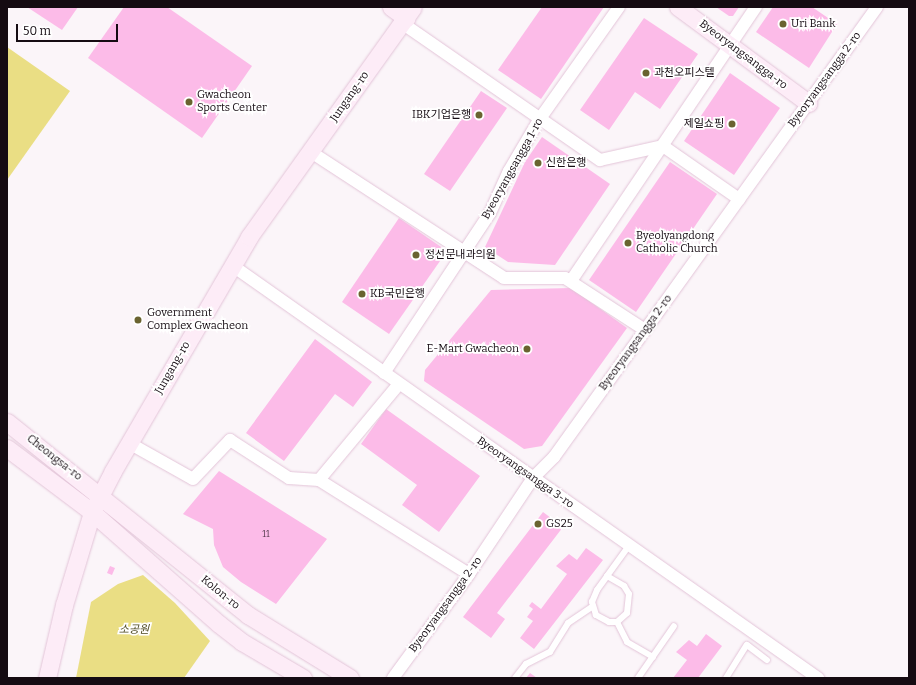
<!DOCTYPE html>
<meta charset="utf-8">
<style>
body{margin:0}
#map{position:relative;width:916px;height:685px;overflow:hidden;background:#fbf5f9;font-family:Bitter,"Noto Sans KR",serif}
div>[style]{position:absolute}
.green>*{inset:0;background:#eade84}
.building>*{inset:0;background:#fcbbe8}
.roads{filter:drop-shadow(0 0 1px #e3c4d8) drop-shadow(0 0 1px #e3c4d8)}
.lane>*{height:6px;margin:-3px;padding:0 3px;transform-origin:3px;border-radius:3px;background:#fff}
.street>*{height:12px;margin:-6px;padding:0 6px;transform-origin:6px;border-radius:6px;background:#fff}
.secondary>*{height:17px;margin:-8.5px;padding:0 8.5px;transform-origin:8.5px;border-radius:8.5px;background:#fdecf7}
.dots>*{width:11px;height:11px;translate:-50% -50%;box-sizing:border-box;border:2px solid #fff;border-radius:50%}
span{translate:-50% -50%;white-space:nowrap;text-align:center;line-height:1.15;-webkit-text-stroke:3.5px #fff;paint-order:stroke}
.number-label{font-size:9px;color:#4f3748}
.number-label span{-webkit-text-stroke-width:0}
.poi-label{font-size:11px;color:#150b12}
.left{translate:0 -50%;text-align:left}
.right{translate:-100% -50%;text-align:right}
.street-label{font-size:11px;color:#150b12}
.park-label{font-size:11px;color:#4d4820;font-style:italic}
.frame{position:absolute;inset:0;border:8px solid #150b12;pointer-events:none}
.scale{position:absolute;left:16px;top:24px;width:102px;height:18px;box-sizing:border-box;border:2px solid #150b12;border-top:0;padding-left:5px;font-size:12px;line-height:14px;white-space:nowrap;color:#150b12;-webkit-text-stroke:3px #fff;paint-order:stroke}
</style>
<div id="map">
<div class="green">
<i style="clip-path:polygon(7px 47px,70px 91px,7px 180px)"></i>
<i style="clip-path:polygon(143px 575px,175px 603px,210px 641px,184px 678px,76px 678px,91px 602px,118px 584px)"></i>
</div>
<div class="building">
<i style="clip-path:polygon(27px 7px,78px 7px,62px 30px)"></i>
<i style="clip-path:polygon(124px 7px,167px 7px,252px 66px,202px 138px,88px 58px)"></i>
<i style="clip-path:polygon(542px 7px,604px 7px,541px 99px,498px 70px)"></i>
<i style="clip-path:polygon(716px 7px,739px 7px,733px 16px,729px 16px)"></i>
<i style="clip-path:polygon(773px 7px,812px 7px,837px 24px,809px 68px,756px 32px)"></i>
<i style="clip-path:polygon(644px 18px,698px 54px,660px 109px,635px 92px,609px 130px,580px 110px)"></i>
<i style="clip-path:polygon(730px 73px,780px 108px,734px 175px,684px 141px)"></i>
<i style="clip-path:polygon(481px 91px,507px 108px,450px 191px,424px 174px)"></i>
<i style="clip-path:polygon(542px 137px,610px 184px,555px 265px,508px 262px,485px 247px,525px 162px)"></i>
<i style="clip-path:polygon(670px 162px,717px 194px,636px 312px,589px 280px)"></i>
<i style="clip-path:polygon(399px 218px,447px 251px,389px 334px,342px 302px)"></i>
<i style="clip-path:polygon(571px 288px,627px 328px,542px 446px,524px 449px,424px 381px,425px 370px,491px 290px)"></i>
<i style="clip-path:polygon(315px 339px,372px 382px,353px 407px,335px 394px,284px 461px,246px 433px)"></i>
<i style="clip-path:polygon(386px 409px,480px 476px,439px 532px,402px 505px,417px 485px,361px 444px)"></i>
<i style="clip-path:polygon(219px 471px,327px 539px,276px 604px,241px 582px,223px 567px,214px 545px,213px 529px,183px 514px)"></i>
<i style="clip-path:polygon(543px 512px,563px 527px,497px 613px,505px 619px,491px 638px,463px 617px)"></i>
<i style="clip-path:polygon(586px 548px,603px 560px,534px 649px,520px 638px,533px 621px,527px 617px,533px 609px,529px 606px,532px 602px,541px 609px,567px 574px,556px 566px,569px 554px,577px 560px)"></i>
<i style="clip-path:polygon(110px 566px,115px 568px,112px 575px,107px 573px)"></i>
<i style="clip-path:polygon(706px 634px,722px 646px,698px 678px,673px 678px,687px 660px,676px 652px,689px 640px,697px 646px)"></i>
<i style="clip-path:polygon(530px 673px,537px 678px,526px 678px)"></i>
</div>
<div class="roads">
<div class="lane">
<i style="left:607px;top:576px;width:20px;rotate:30deg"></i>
<i style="left:624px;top:586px;width:9px;rotate:58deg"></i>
<i style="left:629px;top:594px;width:19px;rotate:96deg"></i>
<i style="left:627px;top:613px;width:13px;rotate:138deg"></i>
<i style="left:617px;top:622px;width:8px;rotate:180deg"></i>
<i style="left:609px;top:622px;width:15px;rotate:-152deg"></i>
<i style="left:596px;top:615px;width:14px;rotate:-107deg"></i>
<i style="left:592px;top:602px;width:13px;rotate:-67deg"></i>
<i style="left:597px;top:590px;width:17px;rotate:-54deg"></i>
<i style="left:607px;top:576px;width:37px;rotate:-54deg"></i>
<i style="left:617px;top:622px;width:22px;rotate:63deg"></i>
<i style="left:627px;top:642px;width:30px;rotate:30deg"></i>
<i style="left:515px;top:678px;width:18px;rotate:-52deg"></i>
<i style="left:526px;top:664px;width:27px;rotate:-27deg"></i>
<i style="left:550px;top:652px;width:34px;rotate:-58deg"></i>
<i style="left:568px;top:623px;width:30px;rotate:-34deg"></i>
<i style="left:638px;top:678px;width:63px;rotate:-55.3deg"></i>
<i style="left:726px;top:678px;width:39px;rotate:-58deg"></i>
<i style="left:747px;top:645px;width:25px;rotate:37deg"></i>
</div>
<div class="street">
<i style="left:402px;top:23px;width:241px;rotate:34.7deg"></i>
<i style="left:600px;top:160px;width:65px;rotate:-12.5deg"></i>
<i style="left:663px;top:146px;width:93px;rotate:34.9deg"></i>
<i style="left:311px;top:152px;width:230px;rotate:33.1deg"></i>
<i style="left:504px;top:278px;width:61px"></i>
<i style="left:565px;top:278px;width:95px;rotate:33deg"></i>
<i style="left:233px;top:266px;width:716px;rotate:35.16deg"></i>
<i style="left:571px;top:281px;width:331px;rotate:-56deg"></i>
<i style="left:384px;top:373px;width:192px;rotate:-56.5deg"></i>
<i style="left:490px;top:213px;width:46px;rotate:-65.7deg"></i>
<i style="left:509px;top:171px;width:59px;rotate:-59.5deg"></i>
<i style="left:539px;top:120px;width:138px;rotate:-54.7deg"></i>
<i style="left:129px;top:443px;width:73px;rotate:29.4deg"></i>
<i style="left:193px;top:479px;width:54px;rotate:-46.5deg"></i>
<i style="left:230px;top:440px;width:70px;rotate:32.8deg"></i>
<i style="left:289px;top:478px;width:30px;rotate:4deg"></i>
<i style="left:319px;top:480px;width:177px;rotate:32.1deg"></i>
<i style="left:319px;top:480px;width:125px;rotate:-50.2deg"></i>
<i style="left:393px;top:678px;width:129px;rotate:-53.8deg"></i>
<i style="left:469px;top:574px;width:115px;rotate:-56.3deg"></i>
<i style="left:533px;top:478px;width:30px;rotate:-45deg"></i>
<i style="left:554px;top:457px;width:554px;rotate:-54.33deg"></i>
</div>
<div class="secondary">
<i style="left:391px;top:7px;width:19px;rotate:36deg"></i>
<i style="left:678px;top:7px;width:162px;rotate:36.4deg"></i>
<i style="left:7px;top:422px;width:309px;rotate:38.7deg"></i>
<i style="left:248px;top:615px;width:120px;rotate:31.7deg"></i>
<i style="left:7px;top:448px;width:106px;rotate:37deg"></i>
<i style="left:92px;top:512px;width:169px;rotate:41.4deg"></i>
<i style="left:219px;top:624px;width:29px;rotate:38deg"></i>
<i style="left:242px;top:642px;width:71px;rotate:30.5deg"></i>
<i style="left:47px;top:678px;width:75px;rotate:-76.9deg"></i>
<i style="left:64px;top:605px;width:97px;rotate:-73.2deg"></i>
<i style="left:92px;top:512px;width:46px;rotate:-62.9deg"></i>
<i style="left:113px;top:471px;width:271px;rotate:-59.8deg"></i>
<i style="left:249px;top:237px;width:282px;rotate:-54.5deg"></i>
</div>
</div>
<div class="dots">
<i style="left:783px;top:24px;background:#6a6330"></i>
<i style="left:646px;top:73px;background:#6a6330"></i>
<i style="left:189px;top:102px;background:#6a6330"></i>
<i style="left:479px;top:115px;background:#6a6330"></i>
<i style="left:732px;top:124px;background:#6a6330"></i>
<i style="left:538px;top:163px;background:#6a6330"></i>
<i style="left:628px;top:243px;background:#6a6330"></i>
<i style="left:416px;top:255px;background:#6a6330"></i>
<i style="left:362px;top:294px;background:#6a6330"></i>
<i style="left:138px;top:320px;background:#6a6330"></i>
<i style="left:527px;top:349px;background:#6a6330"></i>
<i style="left:538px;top:524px;background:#6a6330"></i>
</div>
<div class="number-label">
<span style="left:266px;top:534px">11</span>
</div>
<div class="poi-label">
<span class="left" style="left:791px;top:24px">Uri Bank</span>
<span class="left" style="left:654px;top:73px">과천오피스텔</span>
<span class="left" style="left:197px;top:102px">Gwacheon<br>Sports Center</span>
<span class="right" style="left:471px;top:115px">IBK기업은행</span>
<span class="right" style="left:724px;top:124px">제일쇼핑</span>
<span class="left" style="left:546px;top:163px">신한은행</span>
<span class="left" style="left:636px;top:243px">Byeolyangdong<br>Catholic Church</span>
<span class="left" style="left:425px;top:255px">정선문내과의원</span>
<span class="left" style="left:370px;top:294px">KB국민은행</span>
<span class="left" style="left:147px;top:320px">Government<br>Complex Gwacheon</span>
<span class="right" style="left:519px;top:349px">E-Mart Gwacheon</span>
<span class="left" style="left:546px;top:524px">GS25</span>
</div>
<div class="street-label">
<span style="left:743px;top:55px;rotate:37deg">Byeoryangsangga-ro</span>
<span style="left:825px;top:80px;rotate:-54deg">Byeoryangsangga 2-ro</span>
<span style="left:350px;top:97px;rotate:-55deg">Jungang-ro</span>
<span style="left:513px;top:169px;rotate:-61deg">Byeoryangsangga 1-ro</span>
<span style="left:636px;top:343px;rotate:-54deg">Byeoryangsangga 2-ro</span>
<span style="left:173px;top:368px;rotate:-60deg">Jungang-ro</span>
<span style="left:54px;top:458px;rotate:38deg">Cheongsa-ro</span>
<span style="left:525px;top:473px;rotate:35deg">Byeoryangsangga 3-ro</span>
<span style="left:220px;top:593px;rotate:39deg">Kolon-ro</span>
<span style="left:446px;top:605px;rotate:-54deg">Byeoryangsangga 2-ro</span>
</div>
<div class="park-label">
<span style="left:134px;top:630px">소공원</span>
</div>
<div class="frame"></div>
<div class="scale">50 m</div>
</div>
